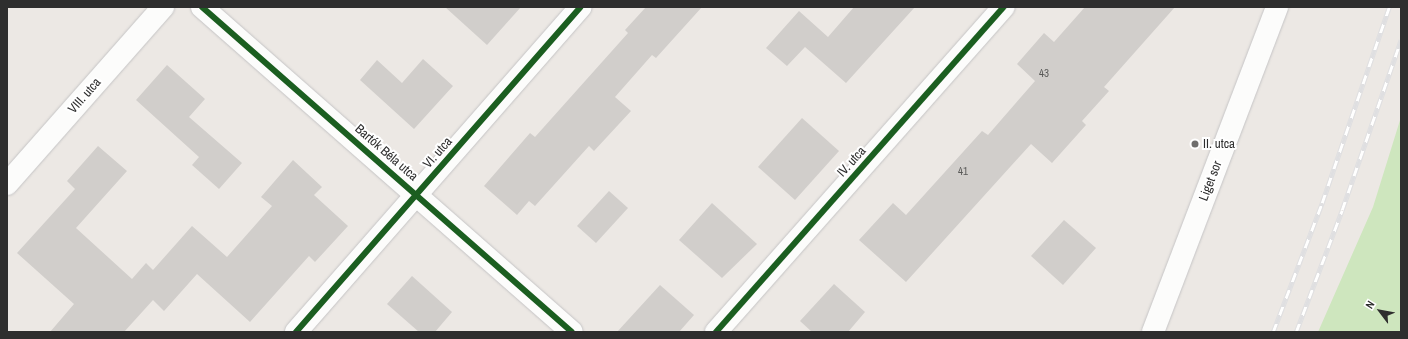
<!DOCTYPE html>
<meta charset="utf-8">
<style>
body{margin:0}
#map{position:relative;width:1408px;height:339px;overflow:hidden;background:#ece8e4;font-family:"Archivo Narrow",sans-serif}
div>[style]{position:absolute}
.green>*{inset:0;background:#cee6be}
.building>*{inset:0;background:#d1cecb}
.roads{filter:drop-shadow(0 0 1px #c5c4c5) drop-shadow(0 0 1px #c5c4c5)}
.minor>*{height:22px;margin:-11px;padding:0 11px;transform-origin:11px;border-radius:11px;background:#fcfcfb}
.rail>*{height:4.5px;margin-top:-2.25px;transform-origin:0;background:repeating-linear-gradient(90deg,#fff 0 9px,#dfdfe1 0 18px);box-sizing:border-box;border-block:1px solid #dfdfe1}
.cycleway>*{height:6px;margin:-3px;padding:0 3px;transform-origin:3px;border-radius:3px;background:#1b5e20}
.dots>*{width:11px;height:11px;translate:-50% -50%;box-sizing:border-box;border:2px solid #fff;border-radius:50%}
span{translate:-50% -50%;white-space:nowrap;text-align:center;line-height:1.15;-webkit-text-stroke:4px #fff;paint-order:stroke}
.number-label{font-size:11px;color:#585857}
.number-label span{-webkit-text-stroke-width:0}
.street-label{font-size:13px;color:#2e2e2e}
.poi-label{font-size:13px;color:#2e2e2e}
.left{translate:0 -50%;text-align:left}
.frame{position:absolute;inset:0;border:8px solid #2e2e2e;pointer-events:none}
.north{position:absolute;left:1360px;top:291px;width:40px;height:40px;-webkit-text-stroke:3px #fff;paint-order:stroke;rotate:302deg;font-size:11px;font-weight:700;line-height:16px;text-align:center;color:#2e2e2e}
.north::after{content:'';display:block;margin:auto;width:14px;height:18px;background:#2e2e2e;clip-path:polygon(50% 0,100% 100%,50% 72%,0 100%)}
</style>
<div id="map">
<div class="green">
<i style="clip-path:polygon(1401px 117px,1401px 332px,1318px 332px,1373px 207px)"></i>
</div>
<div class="building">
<i style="clip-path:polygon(445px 7px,521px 7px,487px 45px)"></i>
<i style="clip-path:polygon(646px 7px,702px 7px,656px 58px,652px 55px,615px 97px,631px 111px,594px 151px,589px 146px,535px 206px,529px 201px,517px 215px,484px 186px,530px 133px,535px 137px,628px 33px,625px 30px)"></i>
<i style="clip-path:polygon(854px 7px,915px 7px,846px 83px,805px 47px,787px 66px,766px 48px,799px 11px,828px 37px)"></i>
<i style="clip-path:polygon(1085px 7px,1175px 7px,1104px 87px,1109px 91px,1082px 121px,1086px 125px,1052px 163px,1031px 144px,906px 282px,859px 240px,893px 203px,906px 215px,982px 131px,988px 135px,1035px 81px,1017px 64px,1044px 33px,1054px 42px)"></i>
<i style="clip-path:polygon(423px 59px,453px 86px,414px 129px,360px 80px,377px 60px,402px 83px)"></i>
<i style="clip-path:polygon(167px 65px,205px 99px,189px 117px,242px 163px,219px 189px,192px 165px,199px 157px,136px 100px)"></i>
<i style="clip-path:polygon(802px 118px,839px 151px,795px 200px,758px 167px)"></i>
<i style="clip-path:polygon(98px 146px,127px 171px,76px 228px,132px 279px,146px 263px,153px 270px,192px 226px,227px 257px,272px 206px,261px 197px,293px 160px,322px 187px,314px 195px,348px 226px,315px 262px,309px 256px,250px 322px,197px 274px,164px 311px,153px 300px,124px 332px,50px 332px,74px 304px,17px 253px,75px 189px,67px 181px)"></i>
<i style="clip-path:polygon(609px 191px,628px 208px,596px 243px,577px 226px)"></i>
<i style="clip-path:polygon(712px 203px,757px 244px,722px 278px,679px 240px)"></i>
<i style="clip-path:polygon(1064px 220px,1096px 248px,1063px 285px,1031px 256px)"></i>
<i style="clip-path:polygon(412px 276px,452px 312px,435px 332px,419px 332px,387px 304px)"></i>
<i style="clip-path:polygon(834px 284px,865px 312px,848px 332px,812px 332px,800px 321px)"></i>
<i style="clip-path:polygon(660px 285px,694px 315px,679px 332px,617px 332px)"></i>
</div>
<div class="roads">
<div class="minor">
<i style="left:202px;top:7px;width:492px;rotate:41.3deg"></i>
<i style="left:7px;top:184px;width:236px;rotate:-48.6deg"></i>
<i style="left:296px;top:332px;width:432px;rotate:-48.8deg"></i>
<i style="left:716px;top:332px;width:434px;rotate:-48.5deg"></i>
<i style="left:1153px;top:332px;width:348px;rotate:-69.1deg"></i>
</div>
</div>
<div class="rail">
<i style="left:1273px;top:332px;width:138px;rotate:-69.2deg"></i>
<i style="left:1322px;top:203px;width:207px;rotate:-71.1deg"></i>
<i style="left:1296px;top:332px;width:130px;rotate:-69.3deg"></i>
<i style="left:1342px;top:210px;width:180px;rotate:-70.9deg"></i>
</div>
<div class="cycleway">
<i style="left:202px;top:7px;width:492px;rotate:41.3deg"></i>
<i style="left:296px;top:332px;width:432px;rotate:-48.8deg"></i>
<i style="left:716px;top:332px;width:434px;rotate:-48.5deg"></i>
</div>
<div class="dots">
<i style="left:1195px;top:144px;background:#706f6e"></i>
</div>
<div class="number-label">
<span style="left:1044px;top:73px">43</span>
<span style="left:963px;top:171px">41</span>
</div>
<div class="street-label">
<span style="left:85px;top:96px;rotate:-49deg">VIII. utca</span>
<span style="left:386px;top:153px;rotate:41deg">Bartók Béla utca</span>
<span style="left:438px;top:153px;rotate:-49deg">VI. utca</span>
<span style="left:852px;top:162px;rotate:-48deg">IV. utca</span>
<span style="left:1211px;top:181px;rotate:-69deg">Liget sor</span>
</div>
<div class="poi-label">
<span class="left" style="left:1203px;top:144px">II. utca</span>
</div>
<div class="frame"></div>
<div class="north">N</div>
</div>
